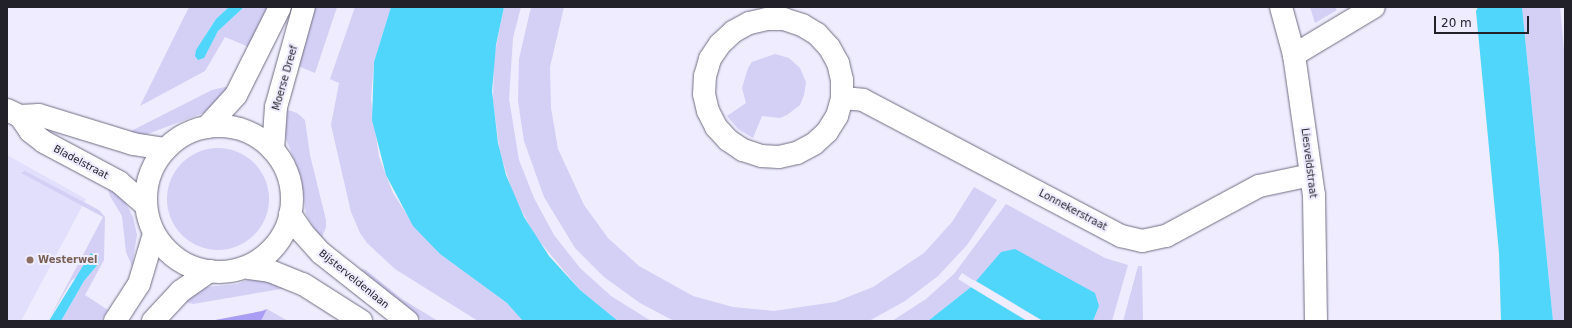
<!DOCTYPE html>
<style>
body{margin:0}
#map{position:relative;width:1572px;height:328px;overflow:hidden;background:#eeecfe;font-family:"DejaVu Sans",sans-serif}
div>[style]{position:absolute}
.built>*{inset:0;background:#e2dffc}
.green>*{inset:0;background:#d3cff5}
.round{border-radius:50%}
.forest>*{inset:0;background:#aa9df4}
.water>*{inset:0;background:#50d6fa}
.pier>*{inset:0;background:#eeecfe}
.roads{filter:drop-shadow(0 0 1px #706e81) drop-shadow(0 0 1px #706e81)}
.minor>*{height:22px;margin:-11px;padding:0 11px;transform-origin:11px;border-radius:11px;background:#fff}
.minor>.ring{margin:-11px;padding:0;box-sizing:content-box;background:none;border:22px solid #fff;border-radius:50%}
.dots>*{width:11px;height:11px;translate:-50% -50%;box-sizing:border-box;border:2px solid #eeecfe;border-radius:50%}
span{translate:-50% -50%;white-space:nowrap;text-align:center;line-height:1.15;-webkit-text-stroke:4px #eeecfe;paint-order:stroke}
.street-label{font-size:10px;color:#222129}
.education-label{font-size:10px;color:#785e54;font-weight:700}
.left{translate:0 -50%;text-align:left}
.frame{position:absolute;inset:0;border:8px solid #222129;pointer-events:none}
.scale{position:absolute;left:1434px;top:16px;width:95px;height:18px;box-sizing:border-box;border:2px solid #222129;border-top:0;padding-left:5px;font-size:12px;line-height:14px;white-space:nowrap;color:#222129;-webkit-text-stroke:3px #eeecfe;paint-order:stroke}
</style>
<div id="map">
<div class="built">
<i style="clip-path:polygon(7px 155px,86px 199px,21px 321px,7px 321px)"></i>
</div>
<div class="green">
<i style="clip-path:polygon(189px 7px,229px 7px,216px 19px,206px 34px,202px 60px,218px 31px,244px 7px,271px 7px,251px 48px,225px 37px,205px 71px,140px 106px)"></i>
<i style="clip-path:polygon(313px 7px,337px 7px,315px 73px,298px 66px)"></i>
<i style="clip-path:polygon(355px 7px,391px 7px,374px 62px,371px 100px,379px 157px,393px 193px,414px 226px,440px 254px,507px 303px,523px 321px,478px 321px,395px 269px,367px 243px,360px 233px,351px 212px,331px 125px,339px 83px,330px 79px)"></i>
<i style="clip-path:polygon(504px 7px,521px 7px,513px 38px,509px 99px,519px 160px,534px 198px,554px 235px,580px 268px,611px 296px,651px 321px,618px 321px,580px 290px,536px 237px,514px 197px,500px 153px,493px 101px,494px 57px)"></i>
<i style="clip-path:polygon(531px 7px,564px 7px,550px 67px,551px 108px,558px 149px,584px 205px,608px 238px,639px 266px,693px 296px,733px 307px,774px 311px,835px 302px,873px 287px,924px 253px,952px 222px,974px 187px,997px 200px,967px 245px,938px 276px,905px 301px,869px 321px,674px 321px,640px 303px,604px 277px,575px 248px,544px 197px,524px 141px,518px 101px,519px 59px)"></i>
<i style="clip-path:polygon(1310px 7px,1335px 7px,1337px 10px,1315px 23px)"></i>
<i style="clip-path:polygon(1522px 7px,1560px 7px,1565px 61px,1565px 321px,1553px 321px)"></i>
<i style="clip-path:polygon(775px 54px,789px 58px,800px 68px,806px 82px,804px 95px,800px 105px,787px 115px,780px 118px,762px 116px,753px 138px,738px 129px,727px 116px,746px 103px,742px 88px,748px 68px,752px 62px)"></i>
<i style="clip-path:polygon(225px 87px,231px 88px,215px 107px,203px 113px,145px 135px,129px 132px,212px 90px)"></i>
<i style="clip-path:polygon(285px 109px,297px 113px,305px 120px,310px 155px,326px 220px,326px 227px,321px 240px,306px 214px,301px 177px,285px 136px)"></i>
<i class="round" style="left:167px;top:148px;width:102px;height:102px"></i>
<i style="clip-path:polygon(25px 171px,99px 210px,105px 217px,104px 260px,85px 295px,108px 310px,101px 321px,61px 321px,84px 281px,99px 263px,72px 280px,48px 321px,103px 217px,21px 173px)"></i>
<i style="clip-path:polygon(107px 186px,123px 198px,133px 217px,137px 235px,132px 266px,126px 252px,122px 216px,110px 196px)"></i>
<i style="clip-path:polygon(1006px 204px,1105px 258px,1128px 265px,1112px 321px,1093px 321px,1099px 306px,1001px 252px,976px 282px,962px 273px,958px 279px,971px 287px,928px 321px,892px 321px,926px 299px,954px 274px)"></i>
<i style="clip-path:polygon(1138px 266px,1142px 266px,1143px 321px,1123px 321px)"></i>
<i style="clip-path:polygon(361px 269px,366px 270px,402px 299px,438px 321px,424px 321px,402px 307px,360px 272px)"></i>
<i style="clip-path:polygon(250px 279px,267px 281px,287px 288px,193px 304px,182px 301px,195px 291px,207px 287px,237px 284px)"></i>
<i style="clip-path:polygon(267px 309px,288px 321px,261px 321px)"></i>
</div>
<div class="forest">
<i style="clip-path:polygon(267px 309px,261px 321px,210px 321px,262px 311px)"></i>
</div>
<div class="water">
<i style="clip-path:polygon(229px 7px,244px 7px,218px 31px,204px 58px,198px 60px,195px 56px,196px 50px,216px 19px)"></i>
<i style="clip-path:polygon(391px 7px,504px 7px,496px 45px,492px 91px,498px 143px,506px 175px,524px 217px,549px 256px,580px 290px,618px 321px,523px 321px,507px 303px,440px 254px,413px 226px,386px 175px,372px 120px,374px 62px)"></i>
<i style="clip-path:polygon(1478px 7px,1522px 7px,1553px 321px,1501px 321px,1499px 253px,1476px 11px)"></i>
<i style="clip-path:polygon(1015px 249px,1095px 293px,1099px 306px,1093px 321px,928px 321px,971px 287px,1001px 252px)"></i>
<i style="clip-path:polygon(91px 253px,99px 257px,99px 263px,84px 281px,61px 321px,49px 321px)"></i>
</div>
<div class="pier">
<i style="clip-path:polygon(974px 280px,981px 284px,1043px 321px,1027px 321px,969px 286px)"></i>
</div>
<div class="roads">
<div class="minor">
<i style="left:1281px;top:7px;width:50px;rotate:74.8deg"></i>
<i style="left:1294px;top:55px;width:141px;rotate:81.9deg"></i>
<i style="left:1314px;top:195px;width:126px;rotate:89.1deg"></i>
<i style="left:1294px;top:55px;width:93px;rotate:-31deg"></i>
<i style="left:842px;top:98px;width:18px;rotate:-90deg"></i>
<i style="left:842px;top:80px;width:17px;rotate:-103deg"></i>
<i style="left:838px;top:63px;width:18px;rotate:-119deg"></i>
<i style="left:829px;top:47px;width:18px;rotate:-133deg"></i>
<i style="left:817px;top:34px;width:17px;rotate:-149deg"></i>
<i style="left:802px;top:25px;width:19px;rotate:-162deg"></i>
<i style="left:784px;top:19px;width:17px;rotate:180deg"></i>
<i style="left:767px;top:19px;width:18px;rotate:167deg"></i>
<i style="left:749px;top:23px;width:18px;rotate:151deg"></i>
<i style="left:733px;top:32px;width:18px;rotate:137deg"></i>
<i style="left:720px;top:44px;width:18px;rotate:124deg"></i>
<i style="left:710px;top:59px;width:18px;rotate:106deg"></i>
<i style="left:705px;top:76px;width:18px;rotate:93deg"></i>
<i style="left:704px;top:94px;width:17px;rotate:77deg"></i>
<i style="left:708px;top:111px;width:18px;rotate:63deg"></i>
<i style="left:716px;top:127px;width:18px;rotate:47deg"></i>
<i style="left:728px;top:140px;width:18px;rotate:34deg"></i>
<i style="left:743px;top:150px;width:19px;rotate:18deg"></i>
<i style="left:761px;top:156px;width:18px;rotate:3deg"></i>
<i style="left:779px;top:157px;width:18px;rotate:-13deg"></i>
<i style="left:797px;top:153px;width:19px;rotate:-28deg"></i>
<i style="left:814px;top:144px;width:18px;rotate:-43deg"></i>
<i style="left:827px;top:132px;width:19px;rotate:-58deg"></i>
<i style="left:837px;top:116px;width:19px;rotate:-74deg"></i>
<i style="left:842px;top:98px;width:21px;rotate:5deg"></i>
<i style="left:863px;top:100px;width:292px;rotate:27.8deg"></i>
<i style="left:1121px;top:236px;width:22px;rotate:13deg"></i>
<i style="left:1142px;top:241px;width:25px;rotate:-12deg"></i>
<i style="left:1166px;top:236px;width:106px;rotate:-28.3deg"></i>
<i style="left:1259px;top:186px;width:53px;rotate:-11.9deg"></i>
<i style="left:7px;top:110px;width:14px;rotate:25deg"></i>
<i style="left:20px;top:116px;width:19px;rotate:-3deg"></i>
<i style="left:39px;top:115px;width:98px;rotate:17.1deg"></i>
<i style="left:133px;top:144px;width:33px;rotate:9deg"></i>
<i style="left:20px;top:116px;width:18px;rotate:56deg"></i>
<i style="left:30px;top:131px;width:18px;rotate:38deg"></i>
<i style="left:44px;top:142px;width:85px;rotate:28.1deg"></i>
<i style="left:119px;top:182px;width:35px;rotate:41deg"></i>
<i class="ring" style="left:146px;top:126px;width:124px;height:124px"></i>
<i style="left:207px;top:127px;width:43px;rotate:-47.8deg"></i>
<i style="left:236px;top:95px;width:98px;rotate:-63.4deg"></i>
<i style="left:273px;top:150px;width:43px;rotate:-86deg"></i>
<i style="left:276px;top:107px;width:104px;rotate:-74.4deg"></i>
<i style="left:290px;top:214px;width:22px;rotate:56deg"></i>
<i style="left:302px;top:232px;width:28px;rotate:48deg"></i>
<i style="left:321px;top:253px;width:110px;rotate:38.3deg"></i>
<i style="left:249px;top:268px;width:21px;rotate:8deg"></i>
<i style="left:270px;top:271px;width:35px;rotate:22deg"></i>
<i style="left:303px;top:284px;width:69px;rotate:32.5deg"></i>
<i style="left:115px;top:321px;width:44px;rotate:-57deg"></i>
<i style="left:139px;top:284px;width:52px;rotate:-73.3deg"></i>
<i style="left:153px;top:321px;width:41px;rotate:-47deg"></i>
<i style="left:181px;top:291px;width:35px;rotate:-35deg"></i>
</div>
</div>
<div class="dots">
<i style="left:30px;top:260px;background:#8d6e63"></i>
</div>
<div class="street-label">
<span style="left:285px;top:78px;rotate:-74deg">Moerse Dreef</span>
<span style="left:81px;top:162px;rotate:28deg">Bladelstraat</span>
<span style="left:1309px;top:163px;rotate:83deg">Liesveldstraat</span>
<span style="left:1073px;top:210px;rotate:28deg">Lonnekerstraat</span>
<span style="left:354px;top:279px;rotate:39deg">Bijsterveldenlaan</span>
</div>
<div class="education-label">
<span class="left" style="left:38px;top:260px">Westerwel</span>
</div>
<div class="frame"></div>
<div class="scale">20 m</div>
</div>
